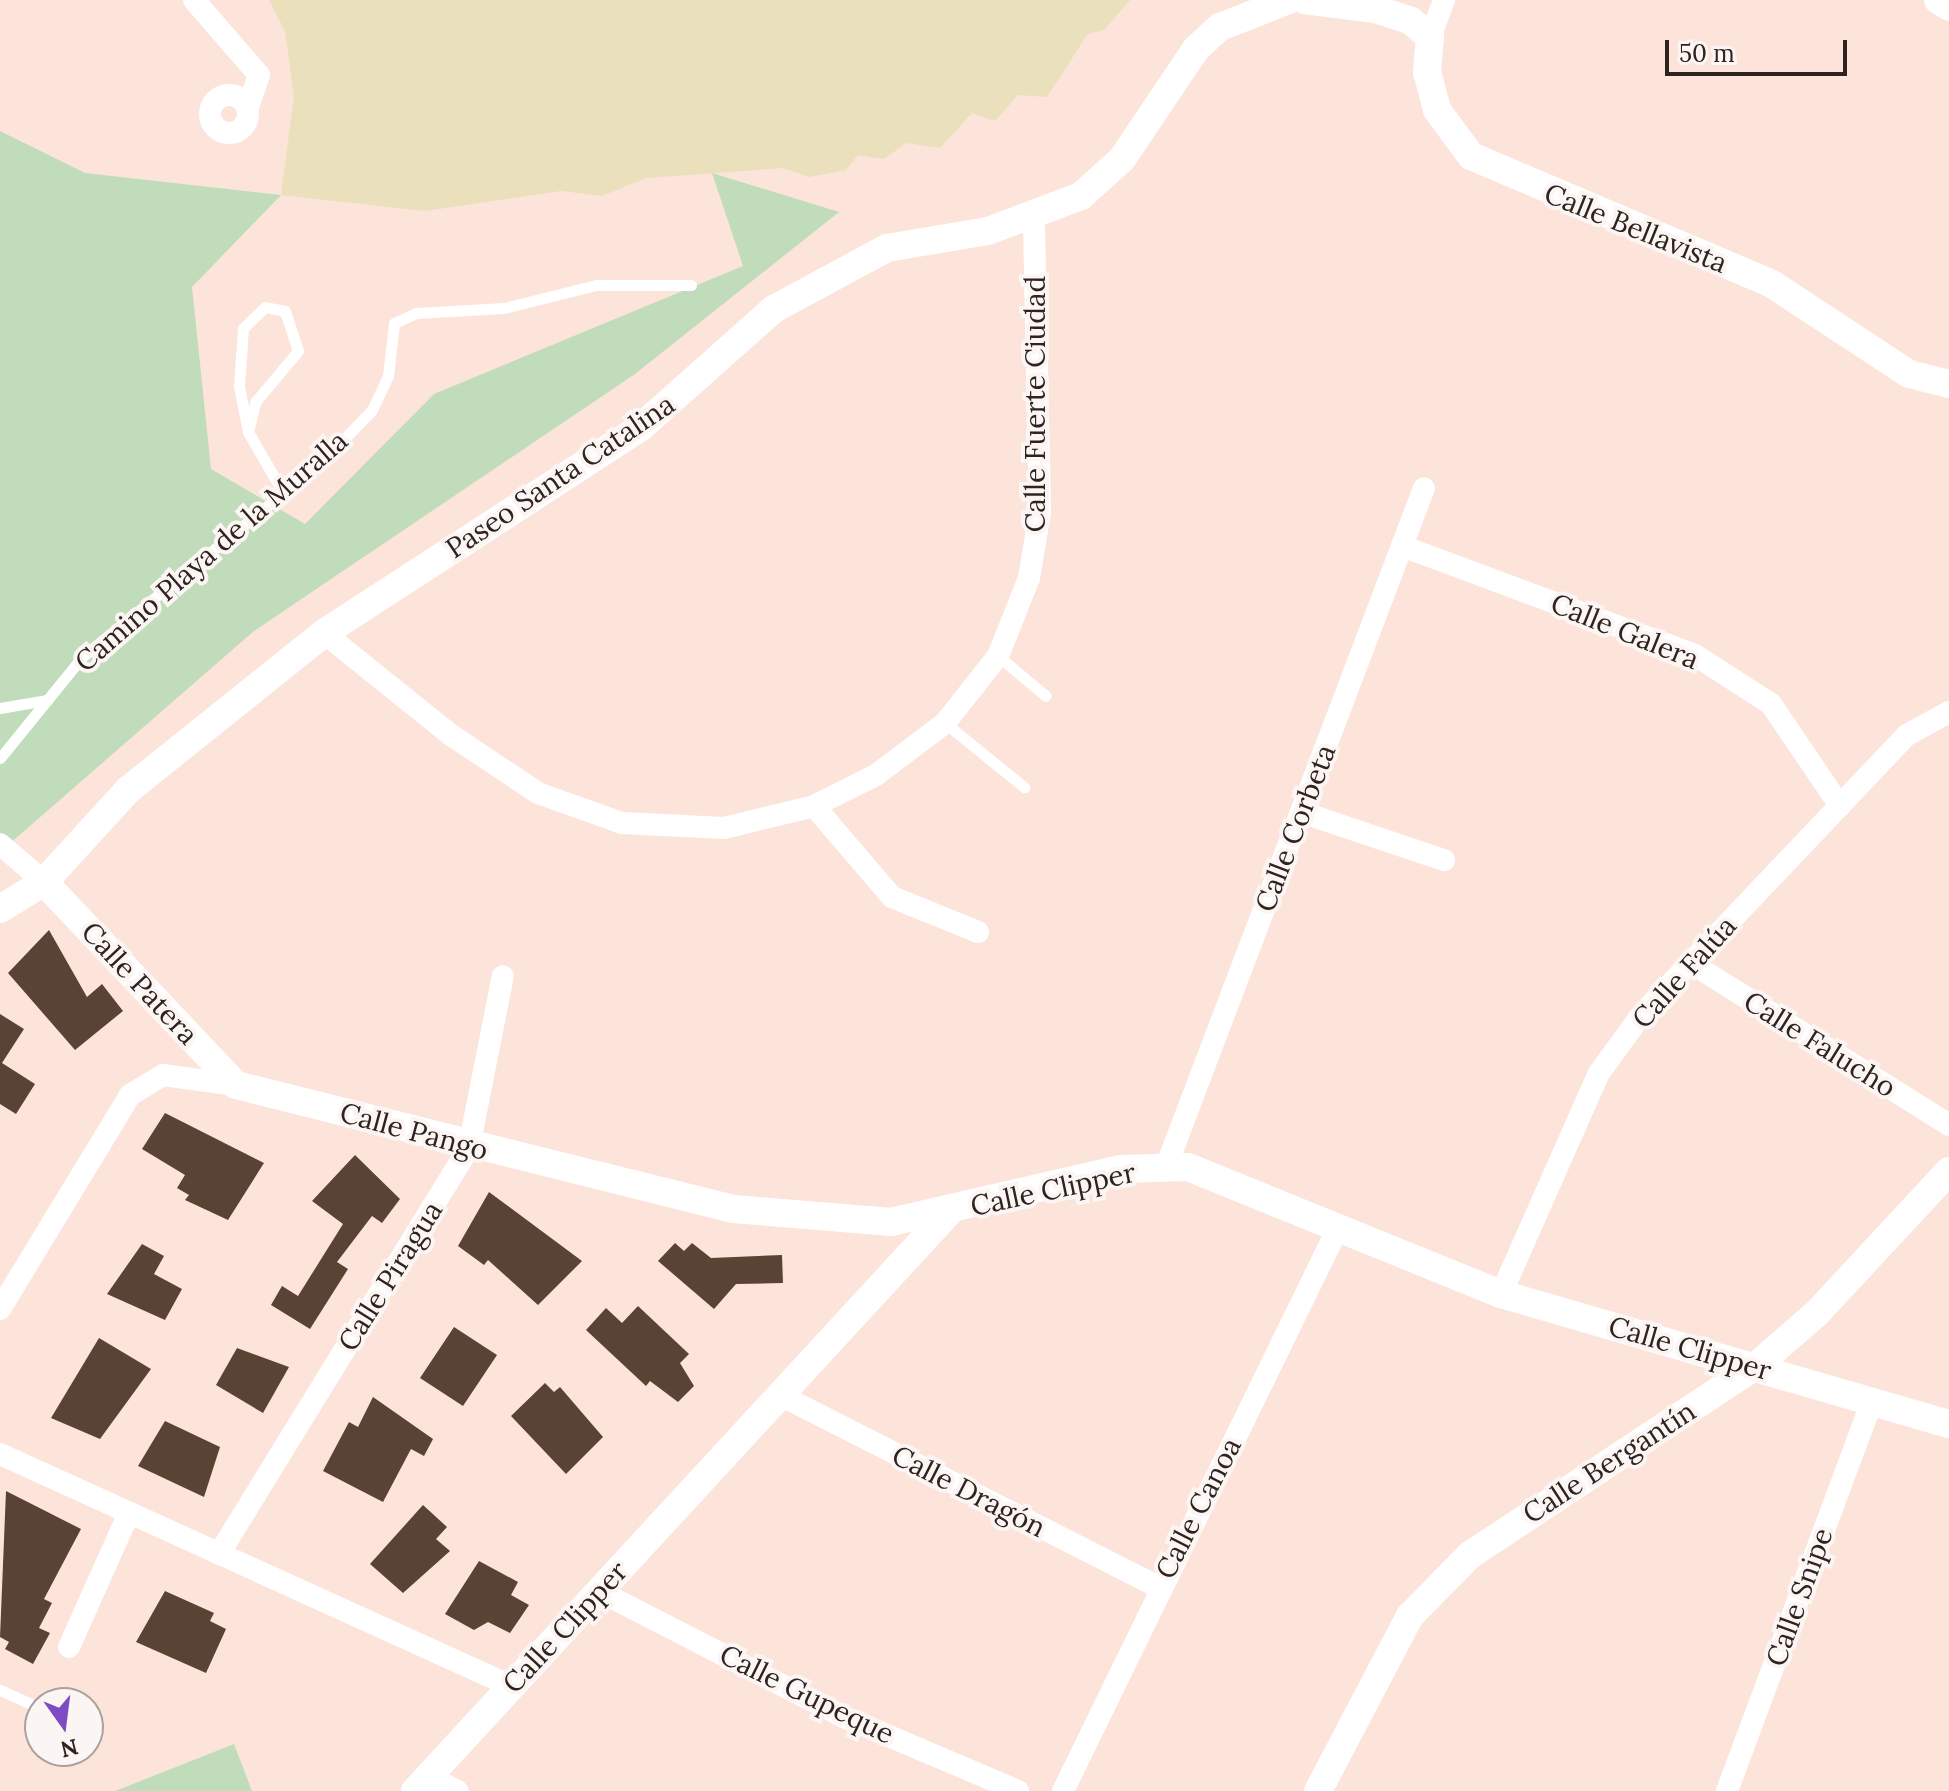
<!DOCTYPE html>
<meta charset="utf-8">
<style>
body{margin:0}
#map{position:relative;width:1949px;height:1791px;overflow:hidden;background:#fce4da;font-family:Lora,serif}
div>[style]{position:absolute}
.green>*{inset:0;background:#c0dcba}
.sand>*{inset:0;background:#eae0bb}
.building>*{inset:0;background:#584335}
.service>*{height:11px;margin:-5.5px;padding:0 5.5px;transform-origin:5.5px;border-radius:5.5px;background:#fff}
.minor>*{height:22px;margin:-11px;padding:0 11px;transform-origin:11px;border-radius:11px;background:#fff}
.minor>.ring{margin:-11px;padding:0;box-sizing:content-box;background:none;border:22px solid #fff;border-radius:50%}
.tertiary>*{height:28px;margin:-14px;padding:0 14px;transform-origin:14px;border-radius:14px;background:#fff}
span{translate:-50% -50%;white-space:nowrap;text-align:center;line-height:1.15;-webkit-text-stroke:8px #fbf5f3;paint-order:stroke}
.street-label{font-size:28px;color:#2e231f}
.north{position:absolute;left:24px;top:1687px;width:80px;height:80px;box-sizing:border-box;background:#fbf5f3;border:2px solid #a9a19e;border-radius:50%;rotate:166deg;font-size:22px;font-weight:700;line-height:32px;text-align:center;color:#2e231f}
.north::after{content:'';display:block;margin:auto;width:28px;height:36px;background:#7f4bc2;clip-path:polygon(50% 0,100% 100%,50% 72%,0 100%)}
.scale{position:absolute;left:1665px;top:40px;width:182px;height:36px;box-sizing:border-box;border:4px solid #2e231f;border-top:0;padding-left:10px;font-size:24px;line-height:28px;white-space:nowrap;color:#2e231f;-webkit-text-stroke:6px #fbf5f3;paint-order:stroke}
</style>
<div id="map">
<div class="green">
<i style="clip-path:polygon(0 131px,85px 173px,281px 195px,192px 287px,211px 469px,305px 524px,434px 394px,743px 266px,712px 173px,839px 212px,635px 374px,254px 631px,0 852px)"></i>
<i style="clip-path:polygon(234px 1744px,252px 1791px,115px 1791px,171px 1769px)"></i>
</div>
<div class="sand">
<i style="clip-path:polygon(269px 0,1130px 0,1105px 29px,1087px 35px,1047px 97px,1018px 95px,995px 121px,972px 113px,940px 148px,906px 143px,884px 159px,858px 155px,846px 170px,809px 177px,783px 168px,646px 178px,602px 196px,561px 191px,425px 211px,281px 195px,294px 97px,285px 31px)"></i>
</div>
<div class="building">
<i style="clip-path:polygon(49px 930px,87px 997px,102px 984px,123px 1011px,75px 1050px,8px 973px)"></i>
<i style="clip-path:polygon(0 1014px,24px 1029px,2px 1063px,35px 1084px,16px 1114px,0 1104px)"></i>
<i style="clip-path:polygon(165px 1113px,264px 1163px,228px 1220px,185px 1200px,189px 1195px,177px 1188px,185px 1175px,142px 1149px)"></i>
<i style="clip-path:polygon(355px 1155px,400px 1199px,382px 1223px,372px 1216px,337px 1262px,348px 1269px,310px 1329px,271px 1305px,282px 1286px,298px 1296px,343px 1224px,312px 1201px)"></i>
<i style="clip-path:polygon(489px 1192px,582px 1261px,538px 1305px,488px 1260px,484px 1265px,458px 1246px)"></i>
<i style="clip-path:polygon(675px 1243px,684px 1251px,692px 1243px,711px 1258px,782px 1255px,783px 1283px,736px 1284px,714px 1309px,658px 1261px)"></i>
<i style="clip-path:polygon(142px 1244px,164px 1256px,154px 1274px,182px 1289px,165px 1320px,107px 1294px)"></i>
<i style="clip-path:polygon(638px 1306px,689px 1354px,680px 1363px,694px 1386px,678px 1402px,650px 1381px,646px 1386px,586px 1330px,606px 1308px,622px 1323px)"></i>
<i style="clip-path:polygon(454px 1327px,497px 1355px,463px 1406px,420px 1378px)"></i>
<i style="clip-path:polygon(99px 1338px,151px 1369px,100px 1439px,51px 1418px)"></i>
<i style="clip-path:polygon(237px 1348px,289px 1367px,263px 1413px,216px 1385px)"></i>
<i style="clip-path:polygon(545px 1383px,554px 1392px,560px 1387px,603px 1437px,566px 1474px,511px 1416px)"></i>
<i style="clip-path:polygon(373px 1397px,433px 1439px,424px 1456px,411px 1449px,383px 1502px,323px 1471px,349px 1422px,358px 1427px)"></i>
<i style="clip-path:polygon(165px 1421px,220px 1447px,204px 1497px,138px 1466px)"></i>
<i style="clip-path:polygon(6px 1491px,81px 1529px,44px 1599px,52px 1603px,39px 1628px,50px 1633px,33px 1664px,5px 1649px,9px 1642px,0 1637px)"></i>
<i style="clip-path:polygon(423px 1505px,447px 1527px,436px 1539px,450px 1551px,403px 1593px,370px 1564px)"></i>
<i style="clip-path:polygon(479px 1561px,518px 1582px,511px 1595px,529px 1605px,510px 1633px,488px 1622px,474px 1630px,445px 1614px)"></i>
<i style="clip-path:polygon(165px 1591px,214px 1613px,210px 1621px,226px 1629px,206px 1673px,136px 1642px)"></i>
</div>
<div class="service">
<i style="left:248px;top:432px;width:32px;rotate:-76deg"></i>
<i style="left:256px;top:401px;width:65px;rotate:-50deg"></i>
<i style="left:298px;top:351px;width:42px;rotate:-108deg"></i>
<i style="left:285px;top:311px;width:20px;rotate:-169deg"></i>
<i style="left:265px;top:307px;width:30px;rotate:136deg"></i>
<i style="left:243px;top:328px;width:58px;rotate:93.9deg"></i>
<i style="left:239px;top:386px;width:47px;rotate:78.9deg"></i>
<i style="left:248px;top:432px;width:66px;rotate:59.9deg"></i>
<i style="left:998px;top:656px;width:62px;rotate:39.8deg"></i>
<i style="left:0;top:708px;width:48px;rotate:-9.7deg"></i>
<i style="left:945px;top:723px;width:102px;rotate:39deg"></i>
<i style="left:0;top:758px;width:130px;rotate:-50.9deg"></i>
<i style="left:82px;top:657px;width:313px;rotate:-39.2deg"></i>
<i style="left:325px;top:459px;width:68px;rotate:-46.2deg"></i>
<i style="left:372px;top:410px;width:38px;rotate:-65deg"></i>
<i style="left:388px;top:376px;width:53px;rotate:-83.5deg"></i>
<i style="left:394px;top:323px;width:24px;rotate:-24deg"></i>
<i style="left:416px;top:313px;width:88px;rotate:-3.3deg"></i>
<i style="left:504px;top:308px;width:95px;rotate:-14deg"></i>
<i style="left:596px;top:285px;width:95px"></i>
<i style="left:0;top:1690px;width:44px;rotate:24.2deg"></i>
</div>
<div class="minor">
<i style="left:194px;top:0;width:99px;rotate:49.1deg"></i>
<i style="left:259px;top:75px;width:34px;rotate:109deg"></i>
<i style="left:1430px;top:37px;width:40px;rotate:-69deg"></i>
<i class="ring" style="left:210px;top:95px;width:16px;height:16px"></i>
<i style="left:1402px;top:546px;width:313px;rotate:20.4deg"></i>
<i style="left:1695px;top:655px;width:90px;rotate:32.8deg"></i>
<i style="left:1771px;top:704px;width:123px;rotate:55.9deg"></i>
<i style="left:324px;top:633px;width:163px;rotate:38.8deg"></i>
<i style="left:451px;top:735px;width:105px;rotate:33.7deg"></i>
<i style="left:538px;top:793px;width:89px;rotate:19.7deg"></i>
<i style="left:622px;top:823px;width:102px;rotate:2.8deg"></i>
<i style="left:724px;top:828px;width:93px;rotate:-13.7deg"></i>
<i style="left:814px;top:806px;width:69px;rotate:-26.6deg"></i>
<i style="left:876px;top:775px;width:86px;rotate:-37deg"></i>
<i style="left:945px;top:723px;width:85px;rotate:-51.7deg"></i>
<i style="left:998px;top:656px;width:84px;rotate:-68.3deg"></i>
<i style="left:1029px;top:578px;width:67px;rotate:-80.5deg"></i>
<i style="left:1040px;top:512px;width:294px;rotate:-91.2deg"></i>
<i style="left:814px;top:806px;width:120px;rotate:49.4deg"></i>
<i style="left:892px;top:897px;width:93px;rotate:22.1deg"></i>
<i style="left:1301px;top:812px;width:151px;rotate:18.6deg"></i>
<i style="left:0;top:844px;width:58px;rotate:40.8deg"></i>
<i style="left:1691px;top:963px;width:305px;rotate:32.1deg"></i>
<i style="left:1166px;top:1167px;width:726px;rotate:-69.19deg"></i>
<i style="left:1501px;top:1294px;width:242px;rotate:-66.1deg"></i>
<i style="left:1599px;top:1073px;width:73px;rotate:-53.9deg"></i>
<i style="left:1642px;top:1014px;width:385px;rotate:-46.5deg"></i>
<i style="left:1907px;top:735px;width:48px;rotate:-28.7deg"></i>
<i style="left:0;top:1309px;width:250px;rotate:-58.7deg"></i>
<i style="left:130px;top:1095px;width:39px;rotate:-31deg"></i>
<i style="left:163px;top:1075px;width:74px;rotate:7.8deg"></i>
<i style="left:780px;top:1395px;width:424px;rotate:26.9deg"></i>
<i style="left:0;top:1454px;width:561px;rotate:24.42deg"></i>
<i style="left:219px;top:1554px;width:478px;rotate:-58.4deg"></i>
<i style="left:469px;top:1147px;width:174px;rotate:-78.8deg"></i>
<i style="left:599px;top:1591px;width:276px;rotate:27.2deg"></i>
<i style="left:844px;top:1717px;width:189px;rotate:23deg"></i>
<i style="left:69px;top:1647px;width:147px;rotate:-65.9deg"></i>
<i style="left:428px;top:1776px;width:33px;rotate:27deg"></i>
<i style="left:1063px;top:1791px;width:627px;rotate:-63.97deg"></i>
<i style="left:1727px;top:1791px;width:414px;rotate:-69.6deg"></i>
</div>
<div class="tertiary">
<i style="left:1304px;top:0;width:72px;rotate:7.2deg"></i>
<i style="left:1375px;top:9px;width:38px;rotate:18deg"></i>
<i style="left:1411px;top:21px;width:25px;rotate:40deg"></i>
<i style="left:1430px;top:37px;width:35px;rotate:95deg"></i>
<i style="left:1427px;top:72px;width:39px;rotate:75deg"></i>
<i style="left:1437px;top:110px;width:57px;rotate:53.5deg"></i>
<i style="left:1471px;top:156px;width:327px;rotate:23deg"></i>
<i style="left:1772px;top:284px;width:164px;rotate:33.3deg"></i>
<i style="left:1909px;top:374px;width:41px;rotate:14deg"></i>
<i style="left:1938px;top:0;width:13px;rotate:32deg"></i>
<i style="left:44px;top:882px;width:279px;rotate:46.6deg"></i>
<i style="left:236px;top:1085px;width:512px;rotate:14.01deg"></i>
<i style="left:733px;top:1209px;width:159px;rotate:4.7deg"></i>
<i style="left:891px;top:1222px;width:235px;rotate:-13deg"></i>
<i style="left:1120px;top:1169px;width:68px;rotate:-1.7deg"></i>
<i style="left:1188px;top:1167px;width:338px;rotate:22.1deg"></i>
<i style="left:1501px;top:1294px;width:466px;rotate:16.2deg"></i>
<i style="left:0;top:909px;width:52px;rotate:-31.5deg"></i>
<i style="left:44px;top:882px;width:125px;rotate:-47.6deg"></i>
<i style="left:128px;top:790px;width:251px;rotate:-38.7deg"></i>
<i style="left:324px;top:633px;width:378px;rotate:-33deg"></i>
<i style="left:641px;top:427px;width:178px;rotate:-41.6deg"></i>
<i style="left:774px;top:309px;width:128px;rotate:-28.4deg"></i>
<i style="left:887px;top:248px;width:102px;rotate:-9.6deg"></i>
<i style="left:988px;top:231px;width:99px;rotate:-20.6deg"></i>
<i style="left:1081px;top:196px;width:55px;rotate:-42.1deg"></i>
<i style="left:1122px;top:159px;width:133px;rotate:-56.1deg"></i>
<i style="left:1196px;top:49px;width:33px;rotate:-43deg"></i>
<i style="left:1220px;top:27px;width:74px;rotate:-21.4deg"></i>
<i style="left:415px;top:1791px;width:789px;rotate:-47.31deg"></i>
<i style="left:1318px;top:1791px;width:198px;rotate:-62.3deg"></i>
<i style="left:1410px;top:1616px;width:86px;rotate:-45.5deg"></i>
<i style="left:1470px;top:1555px;width:343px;rotate:-33.5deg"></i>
<i style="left:1756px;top:1366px;width:81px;rotate:-41deg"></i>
<i style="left:1817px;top:1313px;width:194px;rotate:-47.1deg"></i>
</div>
<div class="street-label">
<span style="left:1636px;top:228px;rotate:22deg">Calle Bellavista</span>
<span style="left:1035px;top:404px;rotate:-90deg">Calle Fuerte Ciudad</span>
<span style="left:560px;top:476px;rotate:-34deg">Paseo Santa Catalina</span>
<span style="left:211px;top:551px;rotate:-41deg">Camino Playa de la Muralla</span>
<span style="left:1625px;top:631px;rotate:22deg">Calle Galera</span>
<span style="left:1295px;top:828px;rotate:-69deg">Calle Corbeta</span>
<span style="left:1684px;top:972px;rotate:-48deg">Calle Falúa</span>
<span style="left:140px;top:983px;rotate:47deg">Calle Patera</span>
<span style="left:1820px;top:1044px;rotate:32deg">Calle Falucho</span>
<span style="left:414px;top:1131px;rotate:15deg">Calle Pango</span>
<span style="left:1053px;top:1189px;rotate:-12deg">Calle Clipper</span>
<span style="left:390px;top:1276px;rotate:-58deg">Calle Piragua</span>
<span style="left:1690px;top:1348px;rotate:16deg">Calle Clipper</span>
<span style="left:1609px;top:1462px;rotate:-33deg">Calle Bergantín</span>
<span style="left:969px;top:1491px;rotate:27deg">Calle Dragón</span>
<span style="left:1198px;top:1508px;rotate:-63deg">Calle Canoa</span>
<span style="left:1799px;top:1597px;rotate:-70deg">Calle Snipe</span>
<span style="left:565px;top:1627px;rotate:-47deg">Calle Clipper</span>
<span style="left:807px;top:1694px;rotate:26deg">Calle Gupeque</span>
</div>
<div class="north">N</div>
<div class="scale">50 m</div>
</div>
